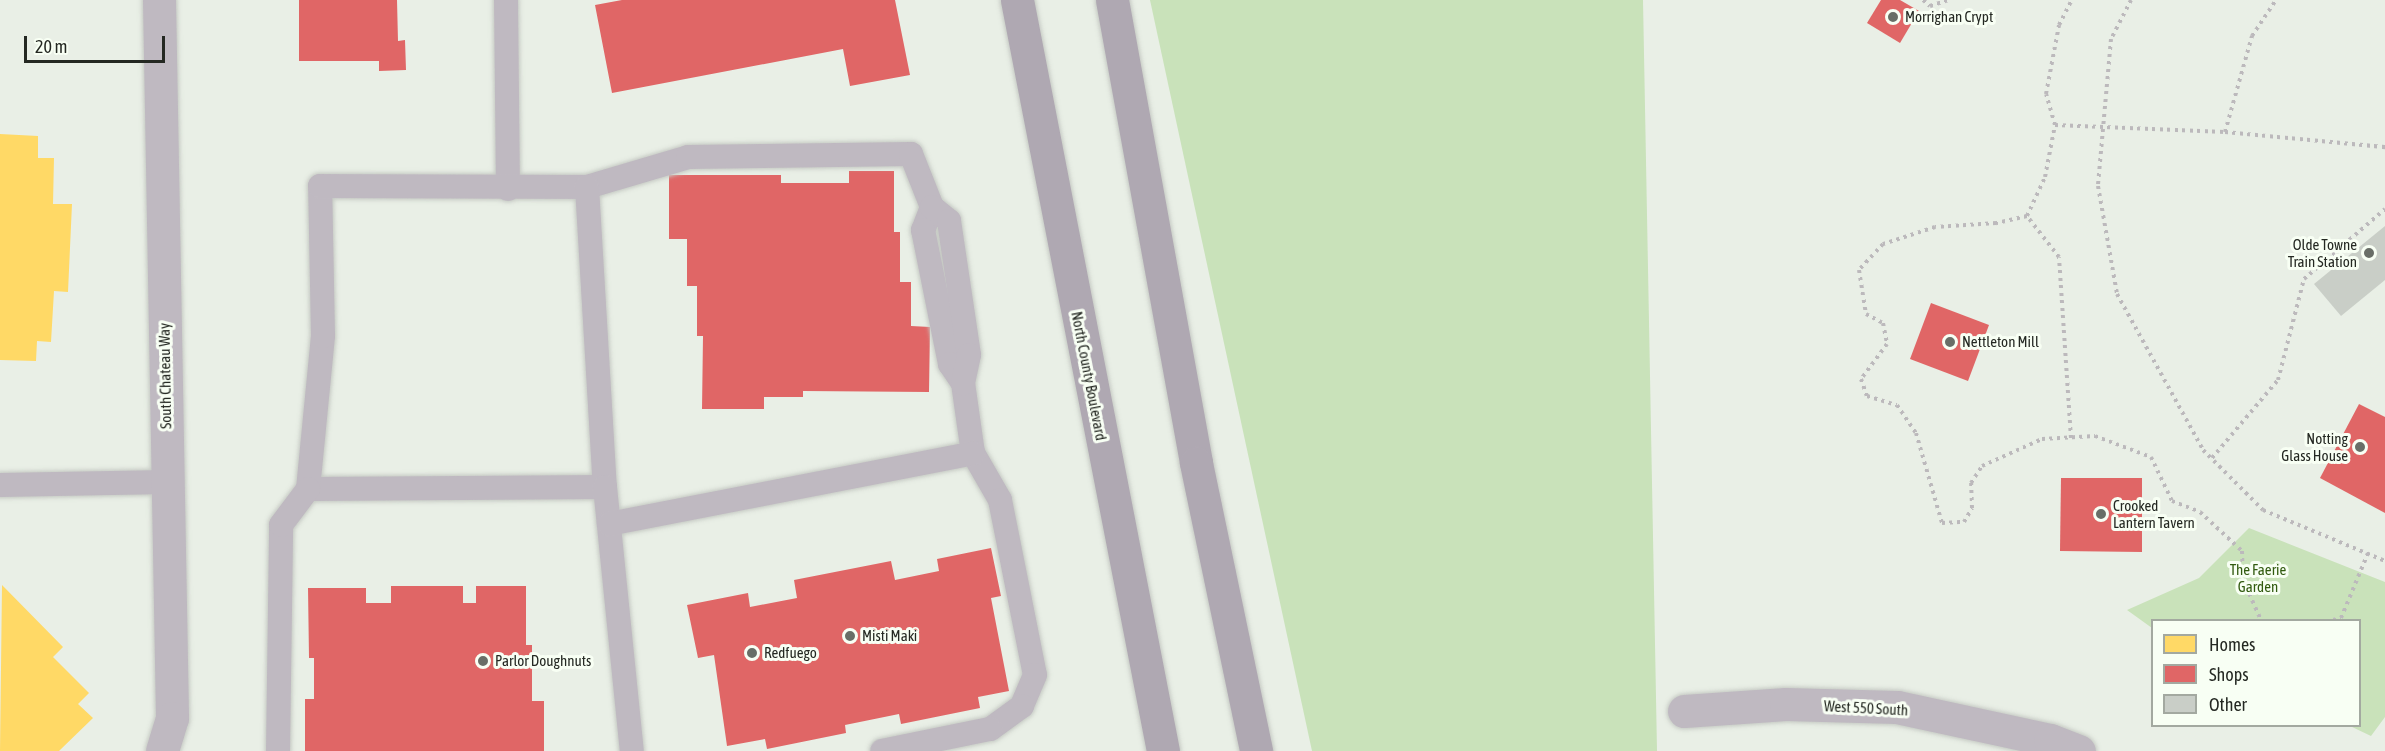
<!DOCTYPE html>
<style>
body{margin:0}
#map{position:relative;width:2385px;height:751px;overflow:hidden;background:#e9efe6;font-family:"Asap Condensed",sans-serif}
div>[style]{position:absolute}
.green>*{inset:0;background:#c9e2ba}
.homes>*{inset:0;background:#ffd966}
.shops>*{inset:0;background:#e06666}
.building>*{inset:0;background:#c9cec7}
.path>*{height:4px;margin-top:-2px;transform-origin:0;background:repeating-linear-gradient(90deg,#bcb9bc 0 3px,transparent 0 7.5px)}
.roads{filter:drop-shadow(0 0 2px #c6cac4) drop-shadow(0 0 2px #c6cac4)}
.service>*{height:24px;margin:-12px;padding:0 12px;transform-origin:12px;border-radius:12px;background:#bfb9c1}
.minor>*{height:33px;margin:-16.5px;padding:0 16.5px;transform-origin:16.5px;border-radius:16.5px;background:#bfb9c1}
.primary>*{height:33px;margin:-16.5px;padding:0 16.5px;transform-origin:16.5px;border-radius:16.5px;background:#afa8b2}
.dots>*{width:16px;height:16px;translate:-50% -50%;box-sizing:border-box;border:3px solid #f8fff4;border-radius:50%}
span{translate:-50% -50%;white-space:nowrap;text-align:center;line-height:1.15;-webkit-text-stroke:6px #f8fff4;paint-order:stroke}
.poi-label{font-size:15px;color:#242822}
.left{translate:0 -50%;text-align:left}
.right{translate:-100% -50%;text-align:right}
.street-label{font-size:15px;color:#242822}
.park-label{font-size:15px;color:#325b10}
.legend{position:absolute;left:2151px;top:619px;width:210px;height:108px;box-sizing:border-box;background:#f8fff4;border:2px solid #a3a9a0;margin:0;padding:8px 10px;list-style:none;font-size:18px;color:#242822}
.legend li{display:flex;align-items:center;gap:12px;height:30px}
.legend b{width:30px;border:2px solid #a3a9a0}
.scale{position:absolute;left:24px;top:36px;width:141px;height:27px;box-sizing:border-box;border:3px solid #242822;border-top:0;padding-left:8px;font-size:18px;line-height:21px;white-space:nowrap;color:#242822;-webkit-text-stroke:4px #f8fff4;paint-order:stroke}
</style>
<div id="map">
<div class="green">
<i style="clip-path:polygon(1150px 0,1643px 0,1657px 751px,1312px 751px)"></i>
<i style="clip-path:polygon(2249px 528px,2385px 582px,2385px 717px,2371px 736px,2350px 726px,2360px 726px,2360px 620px,2152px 620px,2152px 628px,2127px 610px,2199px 578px)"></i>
</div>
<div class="homes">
<i style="clip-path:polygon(0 134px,38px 136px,38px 158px,54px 158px,53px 204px,72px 204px,68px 292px,54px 291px,51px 342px,37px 341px,36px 361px,0 360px)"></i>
<i style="clip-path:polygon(2px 585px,63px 647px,53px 657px,89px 693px,78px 704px,93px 718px,59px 751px,0 751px)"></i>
</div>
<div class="shops">
<i style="clip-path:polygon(299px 0,397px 0,398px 41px,405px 40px,406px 70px,379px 71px,379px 61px,299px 61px)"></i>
<i style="clip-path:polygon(622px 0,895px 0,910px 75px,850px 86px,843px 49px,612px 93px,595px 5px)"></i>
<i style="clip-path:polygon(1881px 0,1900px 0,1919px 11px,1900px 43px,1867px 23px)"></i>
<i style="clip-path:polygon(849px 171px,894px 171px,894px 232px,900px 232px,900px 282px,911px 282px,911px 326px,930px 327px,929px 392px,803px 391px,803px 397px,764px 397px,764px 409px,702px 409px,703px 336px,697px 336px,697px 286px,687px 286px,687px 239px,669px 239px,669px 175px,781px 175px,781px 183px,849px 183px)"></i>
<i style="clip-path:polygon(1931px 303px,1989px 325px,1968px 381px,1910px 359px)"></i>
<i style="clip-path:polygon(2359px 404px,2385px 417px,2385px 513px,2320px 478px)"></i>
<i style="clip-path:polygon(2061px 478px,2142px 478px,2142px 552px,2060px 551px)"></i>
<i style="clip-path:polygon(991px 548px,1001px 596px,991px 598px,1009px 691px,978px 697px,980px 708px,901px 724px,899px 714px,845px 725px,846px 733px,767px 749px,765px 739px,727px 746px,714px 655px,698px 658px,687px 605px,748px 593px,750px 607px,797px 598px,794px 580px,891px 561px,895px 580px,939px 571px,937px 559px)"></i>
<i style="clip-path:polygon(391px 586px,463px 586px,463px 603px,476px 603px,476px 586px,526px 586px,526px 645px,532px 645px,532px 701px,544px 701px,544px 751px,305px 751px,305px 699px,314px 699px,314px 658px,309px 658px,308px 588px,366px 588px,366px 603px,391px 603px)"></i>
</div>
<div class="building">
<i style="clip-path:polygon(2385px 226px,2385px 280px,2341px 316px,2314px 284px)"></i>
</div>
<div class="path">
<i style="left:1923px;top:0;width:9px;rotate:41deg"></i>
<i style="left:1930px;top:6px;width:20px;rotate:-18deg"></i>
<i style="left:2131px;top:0;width:44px;rotate:117.1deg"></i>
<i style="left:2111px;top:39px;width:148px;rotate:95.1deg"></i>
<i style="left:2098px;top:186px;width:110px;rotate:80deg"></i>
<i style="left:2117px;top:294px;width:178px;rotate:61.1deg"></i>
<i style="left:2203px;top:450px;width:85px;rotate:45deg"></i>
<i style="left:2263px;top:510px;width:132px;rotate:22.7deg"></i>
<i style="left:2055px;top:125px;width:170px;rotate:2.4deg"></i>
<i style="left:2225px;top:132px;width:100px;rotate:-74.3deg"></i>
<i style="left:2252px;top:36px;width:43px;rotate:-56.3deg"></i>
<i style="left:2225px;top:132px;width:161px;rotate:5.4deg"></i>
<i style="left:2027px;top:216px;width:32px;rotate:167deg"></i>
<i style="left:1996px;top:223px;width:61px;rotate:176.2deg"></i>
<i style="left:1935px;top:227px;width:55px;rotate:161.9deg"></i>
<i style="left:1883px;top:244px;width:35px;rotate:133deg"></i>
<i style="left:1859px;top:270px;width:45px;rotate:81deg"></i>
<i style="left:1866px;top:314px;width:19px;rotate:28deg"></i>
<i style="left:1883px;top:323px;width:21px;rotate:79deg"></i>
<i style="left:1887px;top:344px;width:44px;rotate:126.6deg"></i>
<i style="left:1861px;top:379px;width:18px;rotate:71deg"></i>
<i style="left:1867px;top:396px;width:31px;rotate:17deg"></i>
<i style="left:1897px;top:405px;width:34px;rotate:56deg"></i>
<i style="left:1916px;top:433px;width:94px;rotate:73.9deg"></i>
<i style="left:1942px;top:523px;width:22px;rotate:-3deg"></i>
<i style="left:1964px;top:522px;width:16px;rotate:-60deg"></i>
<i style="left:1972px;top:508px;width:25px;rotate:-92deg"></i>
<i style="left:1971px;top:483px;width:20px;rotate:-57deg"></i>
<i style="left:1982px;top:466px;width:66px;rotate:-24.2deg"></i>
<i style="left:2042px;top:439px;width:53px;rotate:-3.2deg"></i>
<i style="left:2095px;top:436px;width:60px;rotate:20.6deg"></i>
<i style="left:2151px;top:457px;width:49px;rotate:64.5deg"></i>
<i style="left:2172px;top:501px;width:30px;rotate:21deg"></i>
<i style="left:2200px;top:512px;width:57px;rotate:42.9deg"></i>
<i style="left:2242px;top:551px;width:29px;rotate:88deg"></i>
<i style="left:2243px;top:580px;width:44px;rotate:65.8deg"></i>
<i style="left:2071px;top:438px;width:181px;rotate:-93.8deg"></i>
<i style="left:2059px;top:257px;width:52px;rotate:-128deg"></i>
<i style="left:2027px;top:216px;width:43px;rotate:-65.2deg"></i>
<i style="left:2045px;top:177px;width:53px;rotate:-79.1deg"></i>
<i style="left:2055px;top:125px;width:32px;rotate:-106deg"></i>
<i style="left:2046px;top:94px;width:70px;rotate:-79.3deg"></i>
<i style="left:2059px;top:25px;width:28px;rotate:-63deg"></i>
<i style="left:2212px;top:458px;width:102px;rotate:-49.8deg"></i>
<i style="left:2278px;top:380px;width:104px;rotate:-75.6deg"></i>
<i style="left:2304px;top:279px;width:107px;rotate:-40.8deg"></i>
<i style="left:2333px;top:620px;width:8px;rotate:-14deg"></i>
<i style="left:2341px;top:618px;width:70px;rotate:-67.4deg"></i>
</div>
<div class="roads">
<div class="service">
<i style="left:506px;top:0;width:189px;rotate:89.4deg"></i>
<i style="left:587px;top:187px;width:105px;rotate:-16.5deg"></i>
<i style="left:688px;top:157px;width:223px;rotate:-0.8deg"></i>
<i style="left:911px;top:154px;width:57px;rotate:68.4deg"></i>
<i style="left:932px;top:207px;width:25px;rotate:111deg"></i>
<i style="left:923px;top:230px;width:137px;rotate:78.6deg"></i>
<i style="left:950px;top:364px;width:23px;rotate:56deg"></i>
<i style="left:963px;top:383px;width:71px;rotate:81.9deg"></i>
<i style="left:973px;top:453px;width:54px;rotate:60.1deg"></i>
<i style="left:1000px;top:500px;width:178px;rotate:78.7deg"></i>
<i style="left:1035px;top:675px;width:34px;rotate:113deg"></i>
<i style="left:1022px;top:706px;width:39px;rotate:144deg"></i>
<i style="left:990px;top:729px;width:110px;rotate:168.5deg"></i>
<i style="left:932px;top:207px;width:22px;rotate:39deg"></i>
<i style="left:949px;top:221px;width:135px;rotate:81.5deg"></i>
<i style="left:969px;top:355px;width:29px;rotate:102deg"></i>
<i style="left:0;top:485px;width:167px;rotate:-1deg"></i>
<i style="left:605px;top:487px;width:297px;rotate:179.6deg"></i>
<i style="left:308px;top:489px;width:154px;rotate:-84.4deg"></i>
<i style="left:323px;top:336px;width:150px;rotate:-91.1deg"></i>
<i style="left:320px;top:186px;width:267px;rotate:0.2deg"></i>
<i style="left:587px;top:187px;width:301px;rotate:86.6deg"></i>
<i style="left:605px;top:487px;width:265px;rotate:84.2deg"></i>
<i style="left:609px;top:524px;width:371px;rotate:-11deg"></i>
<i style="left:278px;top:751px;width:226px;rotate:-89.2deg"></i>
<i style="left:281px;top:525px;width:45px;rotate:-53.1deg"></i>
</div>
<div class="minor">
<i style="left:159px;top:0;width:718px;rotate:88.96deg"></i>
<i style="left:172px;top:718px;width:34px;rotate:107deg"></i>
<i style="left:1684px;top:711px;width:102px;rotate:-3.9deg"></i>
<i style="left:1786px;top:704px;width:111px;rotate:1.5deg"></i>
<i style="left:1897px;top:707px;width:157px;rotate:12.2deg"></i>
<i style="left:2050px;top:740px;width:31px;rotate:21deg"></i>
</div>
<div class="primary">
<i style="left:1017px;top:0;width:765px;rotate:79deg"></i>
<i style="left:1112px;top:0;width:471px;rotate:79.7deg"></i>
<i style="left:1196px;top:463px;width:294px;rotate:78.2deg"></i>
</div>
</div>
<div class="dots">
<i style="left:1893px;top:17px;background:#696e67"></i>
<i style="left:2369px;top:253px;background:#696e67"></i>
<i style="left:1950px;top:342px;background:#696e67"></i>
<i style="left:2360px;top:447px;background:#696e67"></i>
<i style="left:2101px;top:514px;background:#696e67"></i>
<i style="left:850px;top:636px;background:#696e67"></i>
<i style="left:752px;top:653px;background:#696e67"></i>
<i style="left:483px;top:661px;background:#696e67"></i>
</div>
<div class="poi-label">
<span class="left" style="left:1905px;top:17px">Morrighan Crypt</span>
<span class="right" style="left:2357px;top:253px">Olde Towne<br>Train Station</span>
<span class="left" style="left:1962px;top:342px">Nettleton Mill</span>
<span class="right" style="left:2348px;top:447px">Notting<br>Glass House</span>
<span class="left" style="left:2113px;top:514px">Crooked<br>Lantern Tavern</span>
<span class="left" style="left:862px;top:636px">Misti Maki</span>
<span class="left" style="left:764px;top:653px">Redfuego</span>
<span class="left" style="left:495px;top:661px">Parlor Doughnuts</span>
</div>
<div class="street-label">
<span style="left:165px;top:376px;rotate:-91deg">South Chateau Way</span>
<span style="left:1089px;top:376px;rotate:79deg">North County Boulevard</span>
<span style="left:1866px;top:708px;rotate:3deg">West 550 South</span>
</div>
<div class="park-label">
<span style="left:2258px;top:578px">The Faerie<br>Garden</span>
</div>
<ul class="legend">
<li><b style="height:16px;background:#ffd966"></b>Homes</li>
<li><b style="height:16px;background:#e06666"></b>Shops</li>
<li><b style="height:16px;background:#c9cec7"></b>Other</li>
</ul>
<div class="scale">20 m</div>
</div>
